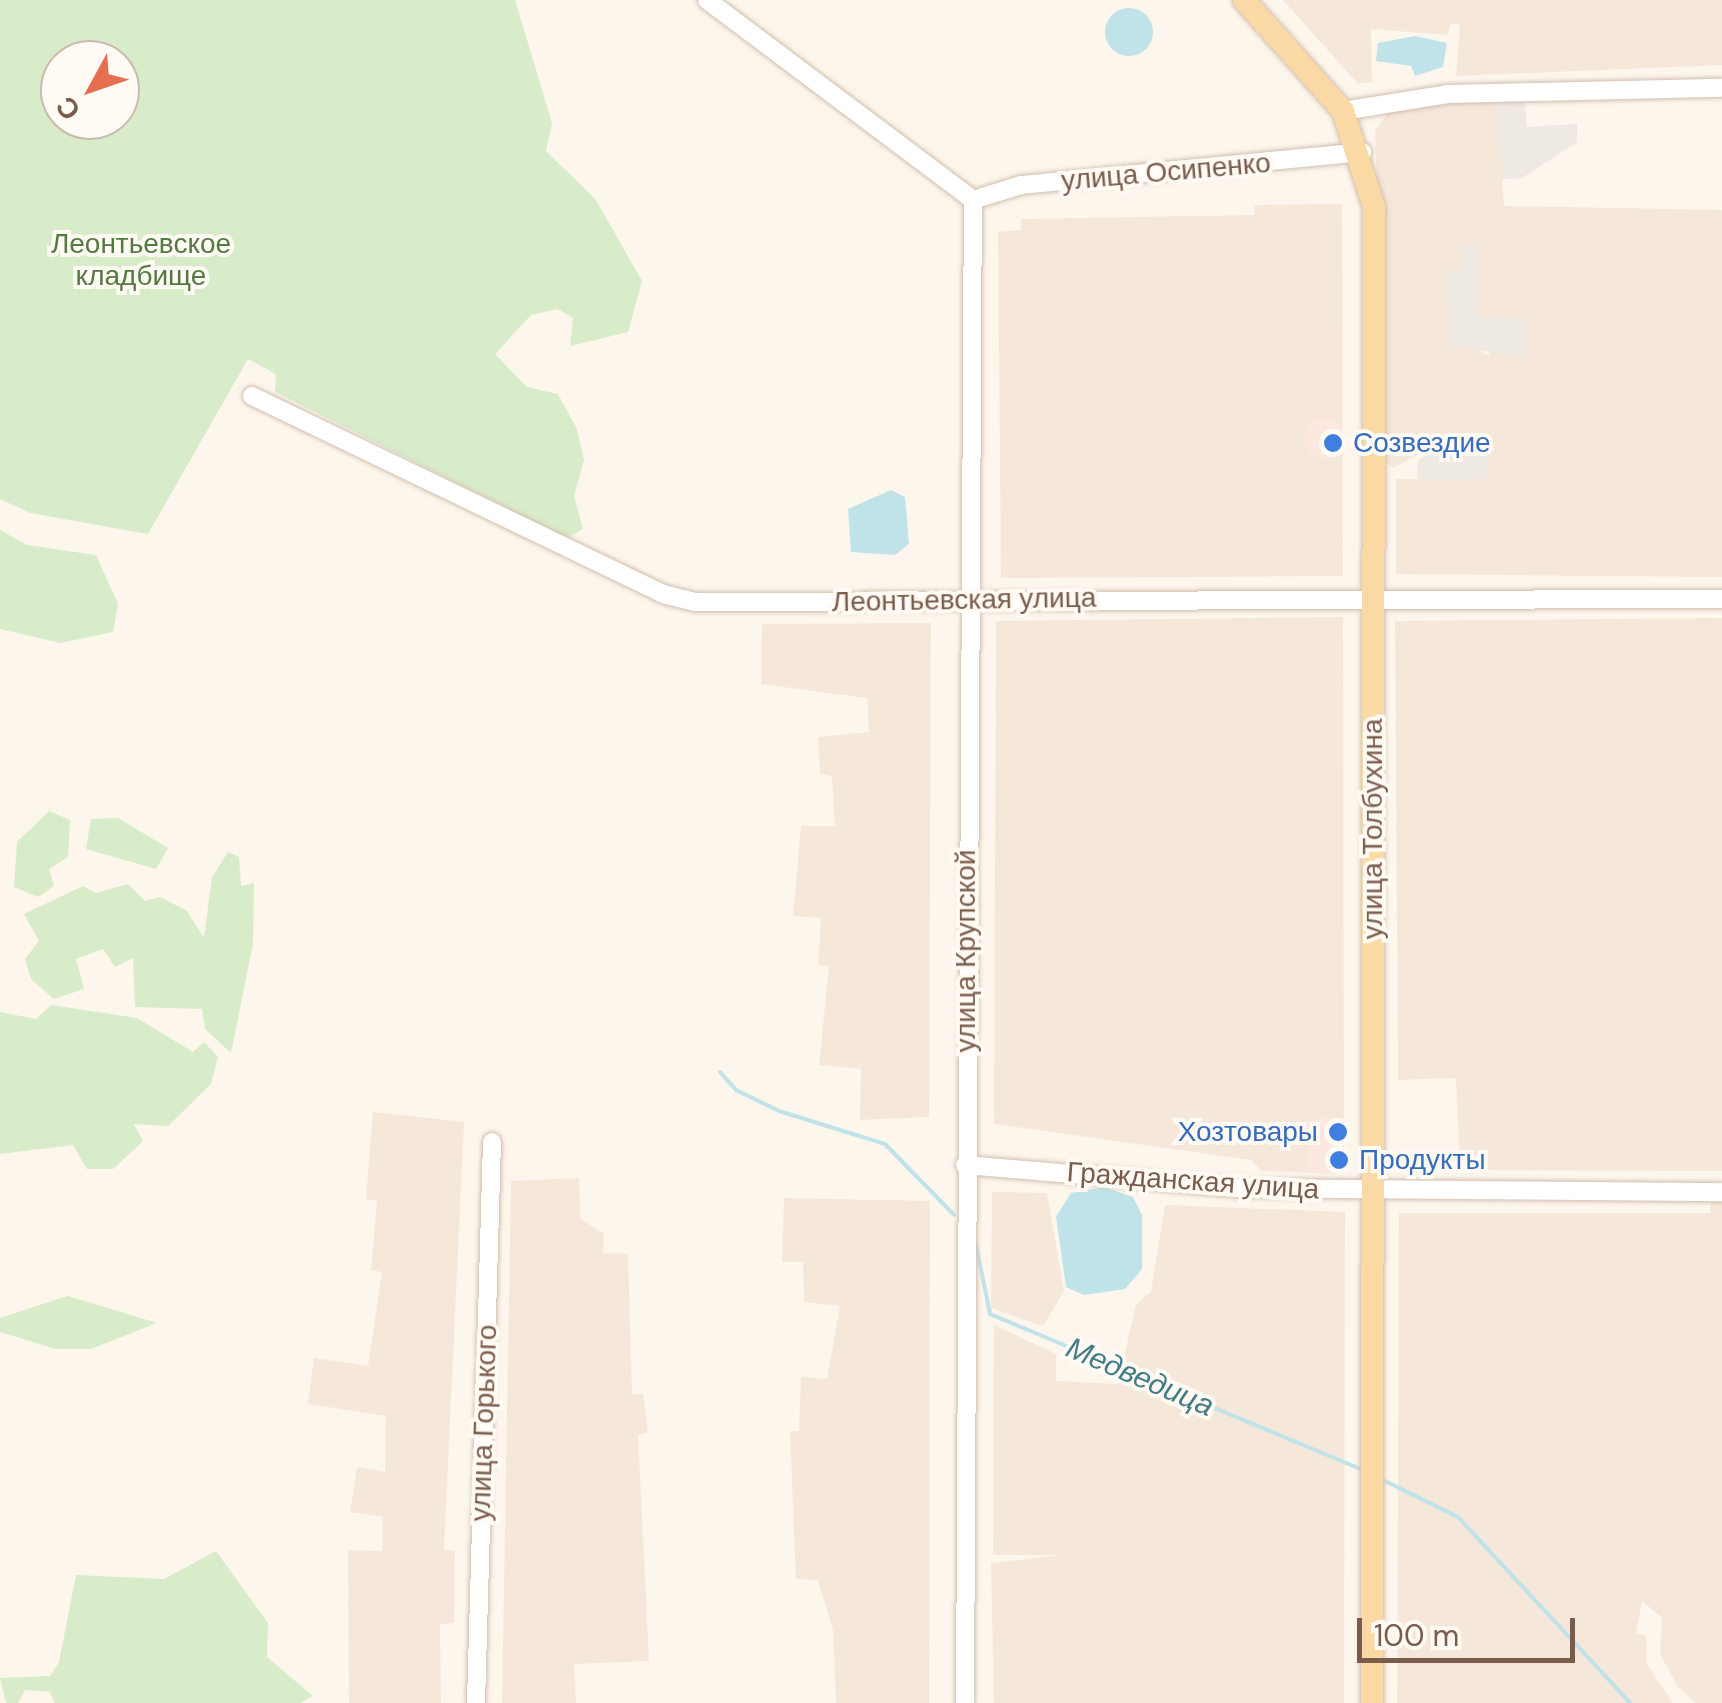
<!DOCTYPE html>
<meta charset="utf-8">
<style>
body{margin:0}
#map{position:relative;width:1722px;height:1703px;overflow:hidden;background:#fdf6ec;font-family:"DM Sans",sans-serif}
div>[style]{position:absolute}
.residential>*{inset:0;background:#f5e8da}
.commercial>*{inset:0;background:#fde8e0}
.round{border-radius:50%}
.industrial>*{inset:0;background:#efe9e4}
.green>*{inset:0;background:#d8ecc9}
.water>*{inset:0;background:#bfe3e8}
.stream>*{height:4px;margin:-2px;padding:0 2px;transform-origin:2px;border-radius:2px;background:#bfe3e8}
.roads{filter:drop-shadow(0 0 2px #d1beb0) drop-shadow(0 0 2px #d1beb0)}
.minor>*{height:18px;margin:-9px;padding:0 9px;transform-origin:9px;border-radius:9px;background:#fff}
.major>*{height:22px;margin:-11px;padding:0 11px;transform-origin:11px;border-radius:11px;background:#fbd9a5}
.dots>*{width:28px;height:28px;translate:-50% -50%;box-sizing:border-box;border:5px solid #fffaf3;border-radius:50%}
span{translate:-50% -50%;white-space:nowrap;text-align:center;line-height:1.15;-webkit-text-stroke:8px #fffaf3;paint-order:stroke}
.street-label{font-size:28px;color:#7a5c4d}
.park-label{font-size:28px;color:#537a41}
.shop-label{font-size:28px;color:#366cbe}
.left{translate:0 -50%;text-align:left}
.right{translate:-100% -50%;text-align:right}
.water-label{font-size:30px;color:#437c86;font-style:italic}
.north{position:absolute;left:40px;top:40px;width:100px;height:100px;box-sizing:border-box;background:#fffaf3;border:2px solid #cabbb1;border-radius:50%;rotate:230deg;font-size:28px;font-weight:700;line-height:40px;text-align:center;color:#7a5c4d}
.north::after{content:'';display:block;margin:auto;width:35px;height:45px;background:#e76f51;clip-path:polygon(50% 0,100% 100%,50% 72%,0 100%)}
.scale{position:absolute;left:1357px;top:1618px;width:218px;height:45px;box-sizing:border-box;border:5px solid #7a5c4d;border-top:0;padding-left:12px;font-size:30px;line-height:35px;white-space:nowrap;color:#7a5c4d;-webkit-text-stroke:8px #fffaf3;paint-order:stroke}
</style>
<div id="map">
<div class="residential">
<i style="clip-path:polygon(1283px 0,1722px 0,1722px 65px,1456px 76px,1460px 25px,1451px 24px,1447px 35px,1371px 29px,1372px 82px,1358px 84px)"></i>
<i style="clip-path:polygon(evenodd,1497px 100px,1504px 206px,1722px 210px,1722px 577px,1396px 574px,1396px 479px,1487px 480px,1488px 454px,1420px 453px,1393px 468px,1386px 462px,1375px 132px,1388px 112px,1425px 102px,1497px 100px,1448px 271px,1461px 271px,1490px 357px,1471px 345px,1448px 271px)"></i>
<i style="clip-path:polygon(1342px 204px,1343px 576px,1001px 578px,998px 232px,1021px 230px,1021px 219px,1254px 215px,1255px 205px)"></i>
<i style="clip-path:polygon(1343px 617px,1344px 1174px,1262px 1171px,1251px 1160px,994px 1124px,996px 621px)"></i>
<i style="clip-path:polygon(1722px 618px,1722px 1171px,1460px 1170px,1456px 1078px,1398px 1080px,1395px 621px)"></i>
<i style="clip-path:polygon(931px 623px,929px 1117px,860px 1120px,861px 1069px,819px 1065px,829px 966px,818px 965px,821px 918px,793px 916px,801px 826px,835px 826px,832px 776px,820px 774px,818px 737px,869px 732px,867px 698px,761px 684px,762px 624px)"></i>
<i style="clip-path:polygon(373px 1112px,464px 1122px,444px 1550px,455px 1551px,454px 1623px,440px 1624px,441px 1703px,349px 1703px,348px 1550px,382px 1551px,383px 1517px,350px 1512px,357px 1467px,385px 1472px,386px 1416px,308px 1404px,314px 1358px,368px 1366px,382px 1272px,371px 1270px,377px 1201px,366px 1199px)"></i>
<i style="clip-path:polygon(579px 1178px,580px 1218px,604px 1234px,603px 1253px,628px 1254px,632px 1394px,643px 1394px,648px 1433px,638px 1435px,649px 1661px,574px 1664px,576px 1703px,502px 1703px,511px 1181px)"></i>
<i style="clip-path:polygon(992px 1192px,1047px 1193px,1064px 1291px,1043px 1326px,991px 1308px)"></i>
<i style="clip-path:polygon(784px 1198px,930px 1201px,929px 1703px,836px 1703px,833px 1630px,818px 1580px,796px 1579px,790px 1431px,799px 1431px,801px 1377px,827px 1379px,840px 1306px,804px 1302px,803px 1262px,782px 1262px)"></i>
<i style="clip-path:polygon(1711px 1202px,1722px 1202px,1722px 1703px,1696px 1703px,1678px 1687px,1660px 1654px,1662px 1618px,1642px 1601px,1636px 1633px,1646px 1636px,1647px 1664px,1673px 1703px,1397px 1703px,1399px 1213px,1710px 1213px)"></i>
<i style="clip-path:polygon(1165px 1205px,1345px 1212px,1344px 1703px,994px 1703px,991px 1563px,1061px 1555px,993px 1555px,994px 1325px,1056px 1354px,1056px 1381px,1118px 1384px,1136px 1304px,1151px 1292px)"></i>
</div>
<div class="commercial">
<i class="round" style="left:1304px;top:418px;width:40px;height:40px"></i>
<i style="clip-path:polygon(1343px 1118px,1344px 1174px,1308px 1173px,1306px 1119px)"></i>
</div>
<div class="industrial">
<i style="clip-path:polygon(1524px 98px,1527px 127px,1577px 124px,1577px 142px,1522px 178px,1502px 179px,1497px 100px)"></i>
<i style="clip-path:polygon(1475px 245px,1477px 317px,1527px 319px,1526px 358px,1450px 345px,1447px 271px,1461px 270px,1460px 246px)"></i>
<i style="clip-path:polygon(1429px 453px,1488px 453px,1487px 480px,1417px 479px,1418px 461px)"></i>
</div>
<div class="green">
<i style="clip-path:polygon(evenodd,0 0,515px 0,552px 123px,546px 151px,596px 200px,642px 281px,628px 332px,570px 346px,573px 318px,558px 309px,531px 315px,495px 354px,527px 387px,558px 394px,577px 429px,584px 460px,574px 496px,583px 529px,567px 538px,275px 392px,276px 374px,248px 359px,148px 534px,30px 513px,0 499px,0 0,60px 60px,120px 60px,120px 120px,60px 120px,60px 60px)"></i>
<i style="clip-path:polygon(0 530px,27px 545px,96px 555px,118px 604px,113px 632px,60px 643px,0 629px)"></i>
<i style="clip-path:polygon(49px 811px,70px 820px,68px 857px,49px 869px,54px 886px,38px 897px,14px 887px,17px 842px)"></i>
<i style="clip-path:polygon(118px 818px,168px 848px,156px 869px,86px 849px,91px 819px)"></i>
<i style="clip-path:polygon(228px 852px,239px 857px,241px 886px,254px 883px,253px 944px,231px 1053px,205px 1029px,202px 1009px,135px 1007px,133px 958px,115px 967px,103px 949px,76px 959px,84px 989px,54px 999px,31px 979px,25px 959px,39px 941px,24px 914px,83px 886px,96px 893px,128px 884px,145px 901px,160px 897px,187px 911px,204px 938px,212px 877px)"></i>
<i style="clip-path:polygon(51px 1005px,137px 1018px,193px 1052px,204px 1042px,218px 1057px,211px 1084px,168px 1126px,134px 1124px,143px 1141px,113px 1169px,87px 1169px,73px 1145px,0 1154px,0 1012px,36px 1019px)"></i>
<i style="clip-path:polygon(67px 1296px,68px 1296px,157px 1323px,91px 1349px,56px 1349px,0 1332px,0 1318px)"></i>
<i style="clip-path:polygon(216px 1551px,268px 1623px,267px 1657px,313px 1696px,300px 1703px,55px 1703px,50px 1692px,25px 1690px,18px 1703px,6px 1703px,0 1678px,50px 1676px,59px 1662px,76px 1575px,164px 1579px)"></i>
</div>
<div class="water">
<i class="round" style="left:1105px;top:8px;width:48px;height:48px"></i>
<i style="clip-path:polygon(1415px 36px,1447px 43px,1443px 67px,1415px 76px,1411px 66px,1376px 61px,1378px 43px)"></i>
<i style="clip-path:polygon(891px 490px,905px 497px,909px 544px,895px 555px,851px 552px,848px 509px)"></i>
<i style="clip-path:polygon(1104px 1187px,1133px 1197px,1142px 1215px,1142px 1269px,1125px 1289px,1084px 1295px,1066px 1287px,1056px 1217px,1071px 1193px)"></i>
</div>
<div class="stream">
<i style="left:720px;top:1072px;width:24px;rotate:48deg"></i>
<i style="left:736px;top:1090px;width:48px;rotate:26deg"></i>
<i style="left:779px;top:1111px;width:111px;rotate:17.3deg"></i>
<i style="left:885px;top:1144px;width:99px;rotate:45.8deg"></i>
<i style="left:975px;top:1240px;width:76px;rotate:78.5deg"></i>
<i style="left:990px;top:1314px;width:401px;rotate:22.7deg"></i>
<i style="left:1385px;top:1481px;width:81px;rotate:26.3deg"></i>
<i style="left:1458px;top:1517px;width:253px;rotate:47.2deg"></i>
</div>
<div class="roads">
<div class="minor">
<i style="left:707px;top:0;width:333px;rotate:36.9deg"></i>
<i style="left:1343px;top:111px;width:106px;rotate:-9.2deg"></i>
<i style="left:1448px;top:94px;width:274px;rotate:-1.3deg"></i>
<i style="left:973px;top:200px;width:50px;rotate:-17.4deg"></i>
<i style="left:1021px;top:185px;width:343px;rotate:-5.5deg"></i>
<i style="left:252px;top:396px;width:456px;rotate:25.7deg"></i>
<i style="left:663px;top:594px;width:34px;rotate:14deg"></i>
<i style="left:696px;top:602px;width:1026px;rotate:-0.17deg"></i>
<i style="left:965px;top:1165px;width:273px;rotate:4.8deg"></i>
<i style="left:1237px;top:1188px;width:485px;rotate:0.5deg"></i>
<i style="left:476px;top:1703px;width:561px;rotate:-88.37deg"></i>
<i style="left:965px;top:1703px;width:1503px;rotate:-89.7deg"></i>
</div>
<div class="major">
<i style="left:1244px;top:0;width:149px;rotate:48.3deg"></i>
<i style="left:1343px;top:111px;width:101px;rotate:72.1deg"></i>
<i style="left:1374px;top:207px;width:1496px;rotate:90.08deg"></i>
</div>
</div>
<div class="dots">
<i style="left:1333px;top:443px;background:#3f7fe0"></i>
<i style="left:1338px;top:1132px;background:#3f7fe0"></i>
<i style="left:1339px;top:1160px;background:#3f7fe0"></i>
</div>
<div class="street-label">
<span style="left:1166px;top:172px;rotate:-5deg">улица Осипенко</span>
<span style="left:964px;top:600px;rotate:-1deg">Леонтьевская улица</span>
<span style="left:1373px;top:829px;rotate:-90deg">улица Толбухина</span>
<span style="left:966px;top:951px;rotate:-90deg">улица Крупской</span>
<span style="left:1193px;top:1181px;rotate:4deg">Гражданская улица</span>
<span style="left:484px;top:1423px;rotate:-88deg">улица Горького</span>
</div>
<div class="park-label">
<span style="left:141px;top:260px">Леонтьевское<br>кладбище</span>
</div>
<div class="shop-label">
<span class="left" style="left:1353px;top:443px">Созвездие</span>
<span class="right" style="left:1318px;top:1132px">Хозтовары</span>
<span class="left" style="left:1359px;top:1160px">Продукты</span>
</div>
<div class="water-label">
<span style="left:1140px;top:1377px;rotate:23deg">Медведица</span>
</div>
<div class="north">С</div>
<div class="scale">100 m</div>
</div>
